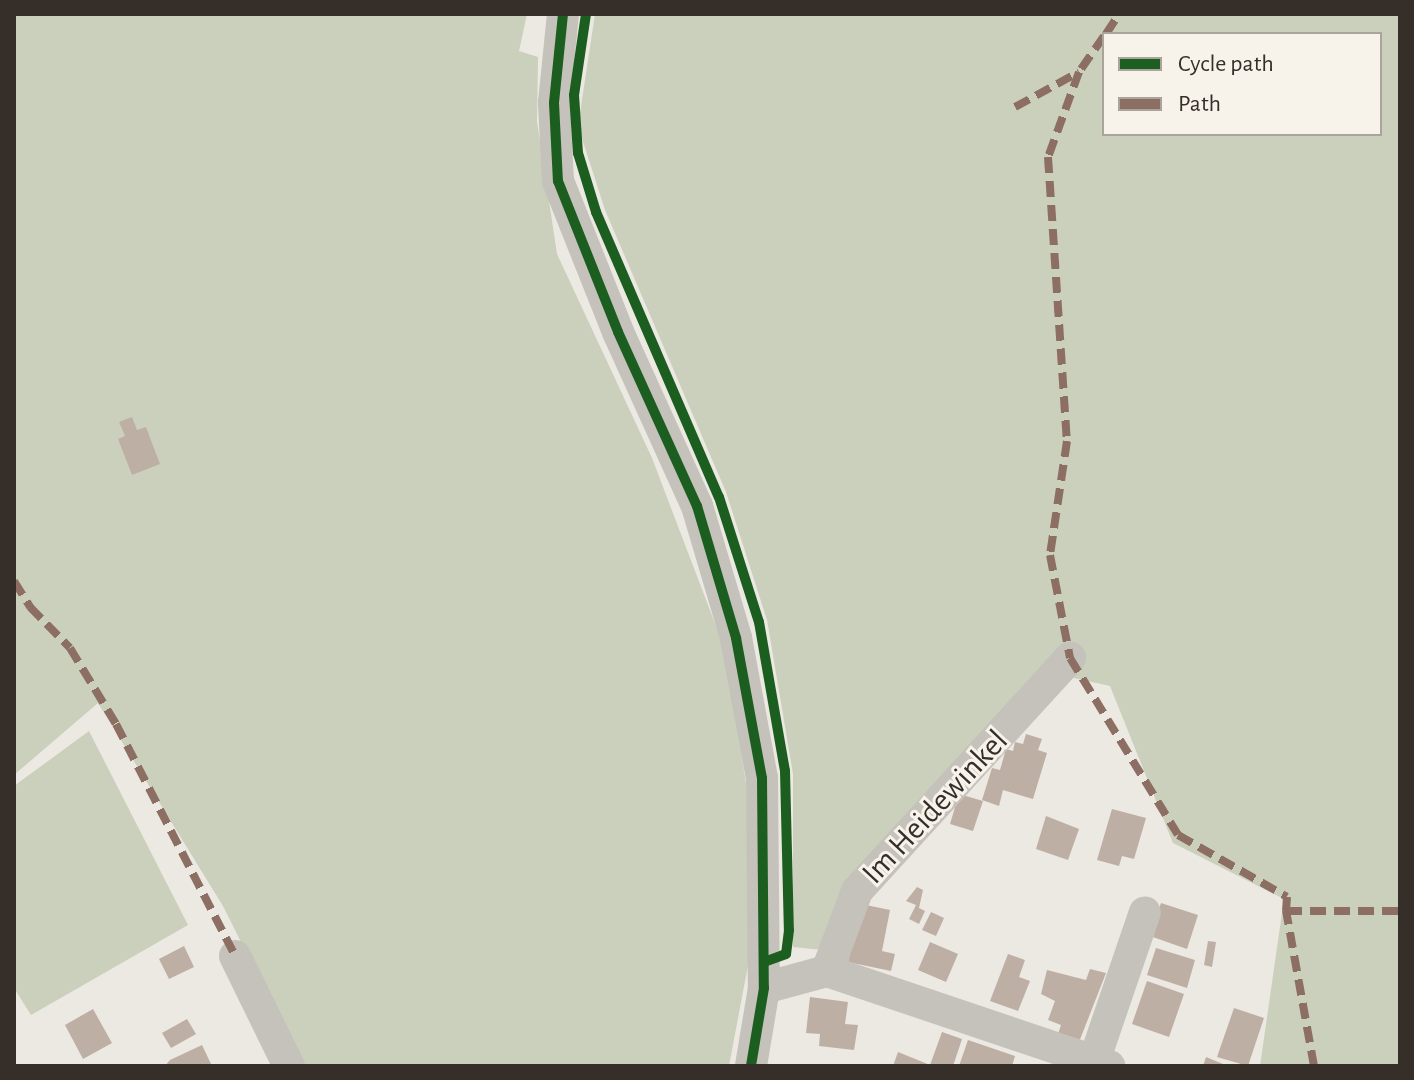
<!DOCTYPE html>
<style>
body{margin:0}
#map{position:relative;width:1414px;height:1080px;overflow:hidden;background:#ece8e2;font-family:"Alegreya Sans",sans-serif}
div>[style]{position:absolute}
.green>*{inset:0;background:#cbd0bd}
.building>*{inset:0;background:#beafa5}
.minor>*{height:32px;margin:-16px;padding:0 16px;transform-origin:16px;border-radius:16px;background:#c5c1bb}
.quiet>*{height:8px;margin-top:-4px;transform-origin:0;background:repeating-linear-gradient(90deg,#8d6e63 0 16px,transparent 0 24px)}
.cycleway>*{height:10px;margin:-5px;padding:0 5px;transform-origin:5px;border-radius:5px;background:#1b5e20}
span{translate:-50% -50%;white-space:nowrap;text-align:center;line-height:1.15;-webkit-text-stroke:6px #f8f3ea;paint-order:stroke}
.street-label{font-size:32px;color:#352e29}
.frame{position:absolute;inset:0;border:16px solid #352e29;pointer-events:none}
.legend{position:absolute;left:1102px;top:32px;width:280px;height:104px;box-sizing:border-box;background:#f8f3ea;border:2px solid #aaa49d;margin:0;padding:10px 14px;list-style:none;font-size:24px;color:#352e29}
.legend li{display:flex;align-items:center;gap:16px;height:40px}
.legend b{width:40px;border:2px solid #aaa49d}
</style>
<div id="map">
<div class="green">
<i style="clip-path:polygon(14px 14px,527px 14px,519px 51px,538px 57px,537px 121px,557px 254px,652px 458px,724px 647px,746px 783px,752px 944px,729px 1066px,303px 1066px,223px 906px,98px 703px,14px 775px)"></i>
<i style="clip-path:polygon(evenodd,595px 14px,1400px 14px,1400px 1066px,1260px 1066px,1284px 899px,1173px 843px,1110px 686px,1065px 676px,851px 887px,833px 951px,793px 947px,793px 774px,767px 620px,726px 492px,605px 210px,578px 126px,595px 14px,1104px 34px,1380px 34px,1380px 134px,1104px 134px,1104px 34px)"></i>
<i style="clip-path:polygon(89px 731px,188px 925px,31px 1015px,14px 988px,14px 786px)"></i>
</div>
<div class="building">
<i style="clip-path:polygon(132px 417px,137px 430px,146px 427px,160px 464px,132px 475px,118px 439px,125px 436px,119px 422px)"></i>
<i style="clip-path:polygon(1026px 734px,1042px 739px,1038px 750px,1047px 753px,1033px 799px,1003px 790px,999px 806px,982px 800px,992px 768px,1000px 770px,1006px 749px,1013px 751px,1015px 742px,1023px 744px)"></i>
<i style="clip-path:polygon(959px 794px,983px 801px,973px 831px,950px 824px)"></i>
<i style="clip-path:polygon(1112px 809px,1146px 818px,1134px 859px,1122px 856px,1119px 866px,1097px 860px)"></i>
<i style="clip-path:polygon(1046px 816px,1079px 829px,1068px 860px,1036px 849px)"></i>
<i style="clip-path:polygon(917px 887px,923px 890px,919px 908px,925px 911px,919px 924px,909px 919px,916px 905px,906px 901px)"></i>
<i style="clip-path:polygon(1161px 903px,1198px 915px,1187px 949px,1150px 936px)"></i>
<i style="clip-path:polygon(861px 904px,890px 910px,882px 951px,895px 954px,891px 971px,848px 962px)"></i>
<i style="clip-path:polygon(931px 912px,944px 918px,936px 936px,922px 930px)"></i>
<i style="clip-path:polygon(1208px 941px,1216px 942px,1212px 967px,1204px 965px)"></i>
<i style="clip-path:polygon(930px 942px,958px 954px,946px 982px,918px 970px)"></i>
<i style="clip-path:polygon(184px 946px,194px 967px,169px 979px,159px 959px)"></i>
<i style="clip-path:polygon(1156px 948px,1195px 960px,1187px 988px,1147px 975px)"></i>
<i style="clip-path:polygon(1008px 954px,1025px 960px,1019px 977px,1030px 981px,1018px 1011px,990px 1001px)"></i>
<i style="clip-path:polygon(1090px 969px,1106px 973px,1079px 1042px,1058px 1034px,1061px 1025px,1048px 1020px,1055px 1001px,1041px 994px,1047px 970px,1086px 980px)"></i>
<i style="clip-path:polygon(1147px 981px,1184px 994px,1169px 1037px,1132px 1024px)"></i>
<i style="clip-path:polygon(810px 997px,848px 1002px,845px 1024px,858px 1025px,854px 1050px,819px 1046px,820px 1034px,806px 1033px)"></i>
<i style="clip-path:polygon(1234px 1008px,1264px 1018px,1248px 1066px,1217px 1057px)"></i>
<i style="clip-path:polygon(93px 1009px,112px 1043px,83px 1059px,65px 1025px)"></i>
<i style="clip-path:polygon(187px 1019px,196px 1034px,171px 1048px,162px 1033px)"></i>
<i style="clip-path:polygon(942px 1032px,962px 1039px,953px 1066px,893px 1066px,898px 1052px,930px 1065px)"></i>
<i style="clip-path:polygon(968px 1040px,1015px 1056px,1012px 1066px,959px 1066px)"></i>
<i style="clip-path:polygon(202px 1045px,212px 1066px,165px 1066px,170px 1060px)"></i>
<i style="clip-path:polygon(1206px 1057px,1228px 1066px,1203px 1066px)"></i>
</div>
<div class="minor">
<i style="left:563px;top:14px;width:89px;rotate:95.8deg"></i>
<i style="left:554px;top:103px;width:78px;rotate:87.1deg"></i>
<i style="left:558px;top:181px;width:162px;rotate:68.3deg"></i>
<i style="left:618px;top:332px;width:191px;rotate:65.6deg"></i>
<i style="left:697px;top:506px;width:138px;rotate:73.5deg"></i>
<i style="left:736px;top:638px;width:142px;rotate:79.5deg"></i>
<i style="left:762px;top:778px;width:210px;rotate:89.5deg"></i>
<i style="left:764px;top:988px;width:79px;rotate:99.5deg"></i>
<i style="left:235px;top:956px;width:123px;rotate:63.9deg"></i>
<i style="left:827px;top:971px;width:85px;rotate:-69.4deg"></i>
<i style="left:857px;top:891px;width:316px;rotate:-47.6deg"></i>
<i style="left:764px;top:988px;width:65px;rotate:-15.1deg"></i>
<i style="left:827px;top:971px;width:298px;rotate:18.6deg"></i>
<i style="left:1094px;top:1061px;width:157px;rotate:-71.1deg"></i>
</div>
<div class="quiet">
<i style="left:1106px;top:34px;width:24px;rotate:-57deg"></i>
<i style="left:1104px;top:36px;width:44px;rotate:124.8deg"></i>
<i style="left:1079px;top:72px;width:90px;rotate:110deg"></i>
<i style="left:1048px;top:157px;width:285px;rotate:86.2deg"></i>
<i style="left:1067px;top:441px;width:115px;rotate:98.5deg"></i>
<i style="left:1050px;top:555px;width:105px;rotate:79deg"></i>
<i style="left:1070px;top:658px;width:207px;rotate:58.6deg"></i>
<i style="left:1178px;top:835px;width:125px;rotate:29.6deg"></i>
<i style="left:1287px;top:897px;width:14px;rotate:94deg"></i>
<i style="left:1015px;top:107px;width:73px;rotate:-28.7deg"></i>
<i style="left:14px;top:581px;width:31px;rotate:58deg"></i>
<i style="left:30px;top:607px;width:57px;rotate:45.7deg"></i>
<i style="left:70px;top:648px;width:89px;rotate:58.8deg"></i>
<i style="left:116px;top:724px;width:261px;rotate:62.8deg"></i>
<i style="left:1314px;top:1066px;width:158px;rotate:-100.2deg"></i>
<i style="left:1286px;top:911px;width:114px"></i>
</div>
<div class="cycleway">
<i style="left:563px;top:14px;width:89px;rotate:95.8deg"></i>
<i style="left:554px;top:103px;width:78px;rotate:87.1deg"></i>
<i style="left:558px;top:181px;width:162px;rotate:68.3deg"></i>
<i style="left:618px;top:332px;width:191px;rotate:65.6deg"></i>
<i style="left:697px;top:506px;width:138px;rotate:73.5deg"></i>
<i style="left:736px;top:638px;width:142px;rotate:79.5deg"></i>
<i style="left:762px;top:778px;width:210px;rotate:89.5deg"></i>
<i style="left:764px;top:988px;width:79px;rotate:99.5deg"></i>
<i style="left:586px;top:14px;width:82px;rotate:98.4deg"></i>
<i style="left:574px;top:95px;width:58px;rotate:86.1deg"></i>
<i style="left:578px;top:153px;width:62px;rotate:73deg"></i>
<i style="left:596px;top:212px;width:310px;rotate:66.7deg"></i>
<i style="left:719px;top:497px;width:131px;rotate:72.3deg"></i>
<i style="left:759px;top:622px;width:151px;rotate:80.1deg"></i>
<i style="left:785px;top:771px;width:159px;rotate:88.6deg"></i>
<i style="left:789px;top:930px;width:24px;rotate:97deg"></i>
<i style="left:786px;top:954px;width:23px;rotate:160deg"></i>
</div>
<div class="street-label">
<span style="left:935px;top:807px;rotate:-47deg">Im Heidewinkel</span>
</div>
<div class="frame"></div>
<ul class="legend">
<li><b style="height:10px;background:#1b5e20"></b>Cycle path</li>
<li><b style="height:10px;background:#8d6e63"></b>Path</li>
</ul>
</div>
